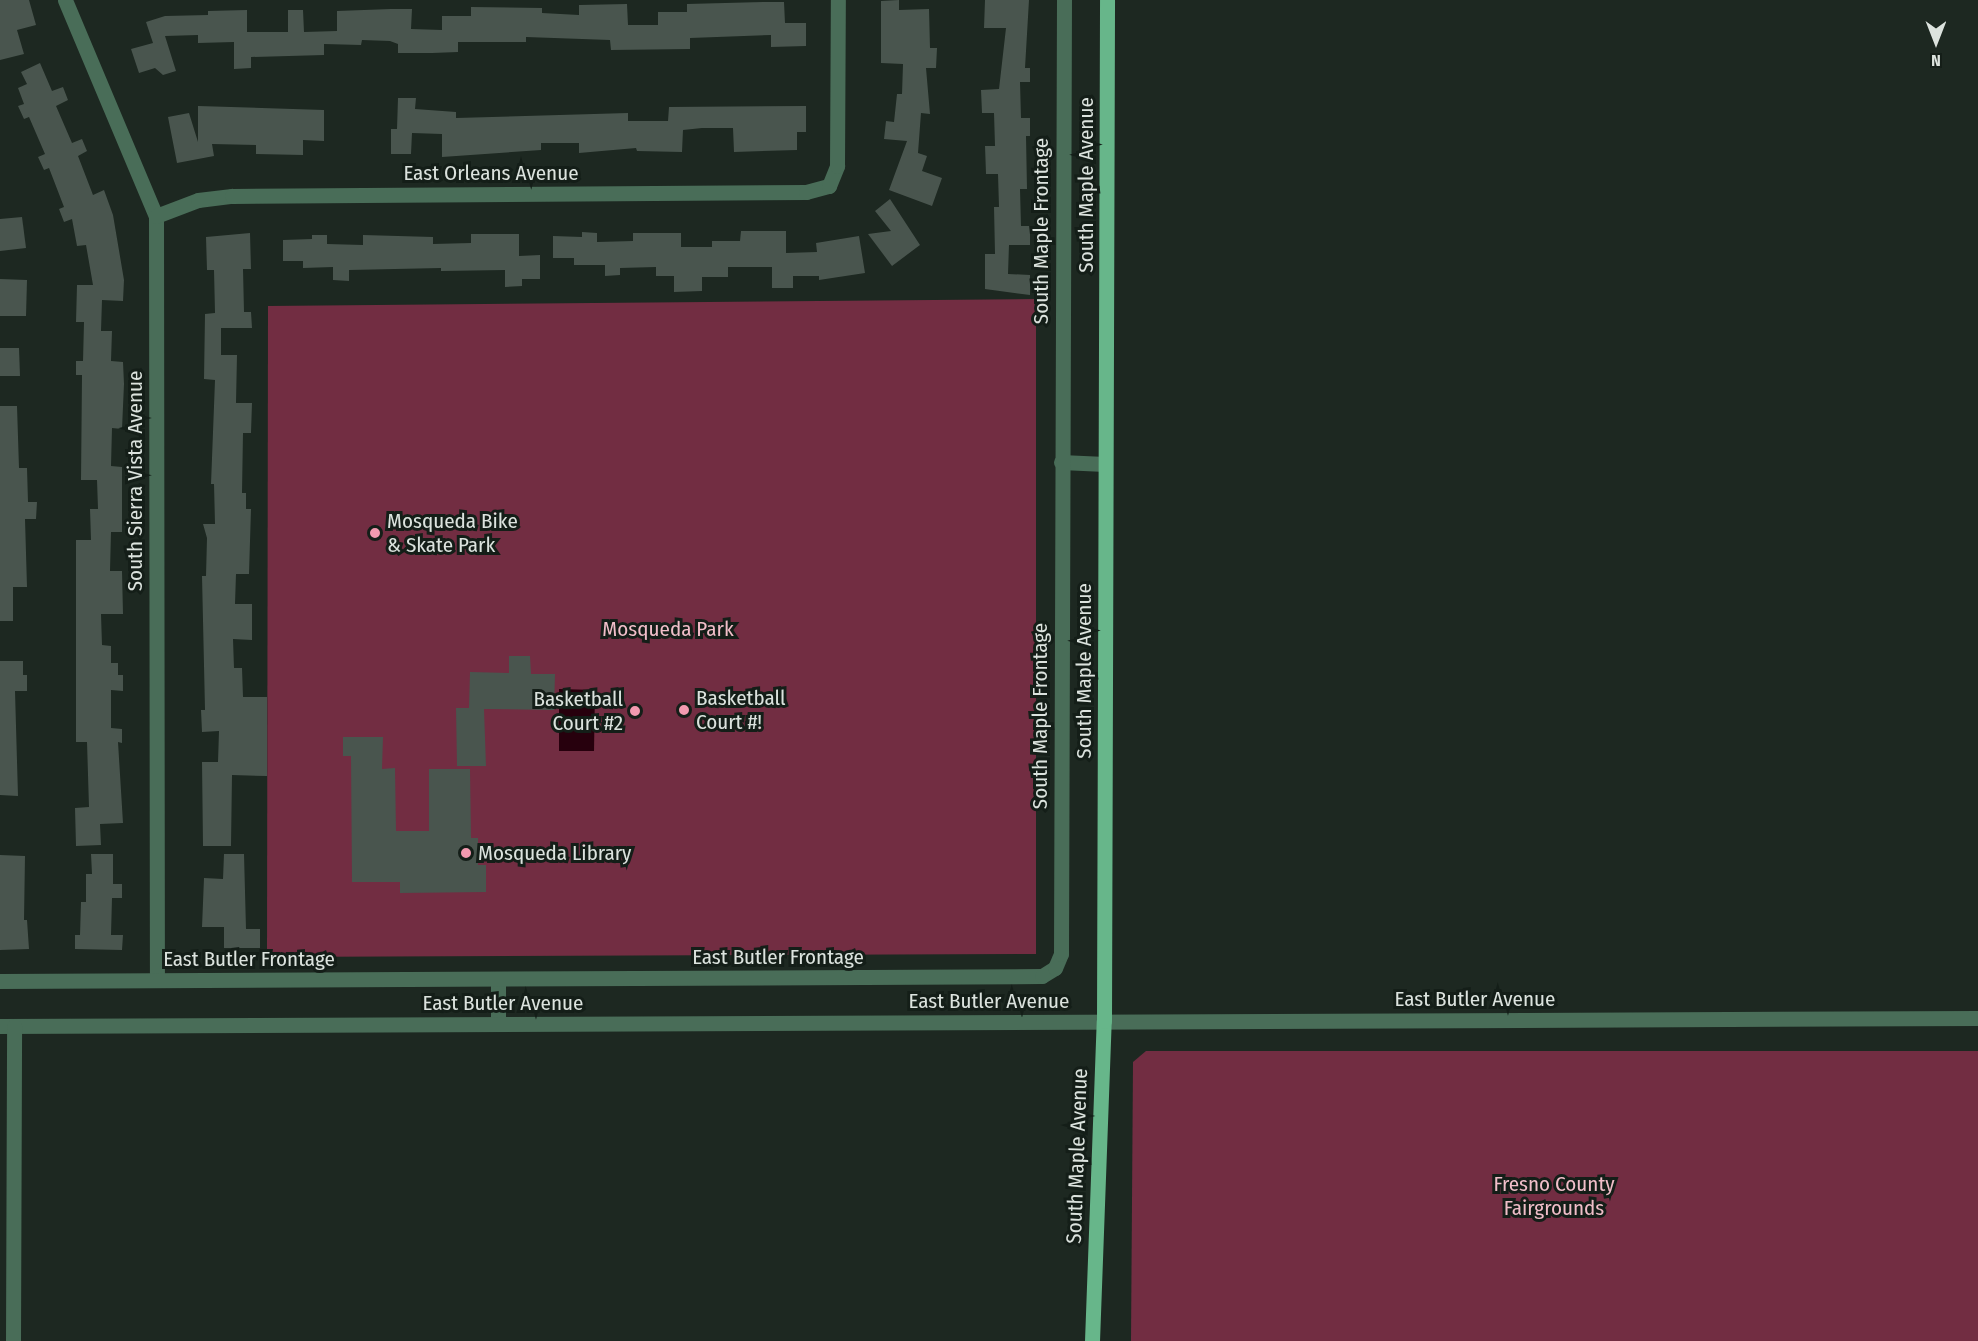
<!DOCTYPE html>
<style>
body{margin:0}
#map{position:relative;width:1978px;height:1341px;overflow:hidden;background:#1d2821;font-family:"Fira Sans Condensed",sans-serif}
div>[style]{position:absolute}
.green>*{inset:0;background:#722d42}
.water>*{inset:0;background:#27000d}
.building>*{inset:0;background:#49554e}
.minor>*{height:15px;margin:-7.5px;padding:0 7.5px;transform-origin:7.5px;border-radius:7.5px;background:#496d58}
.major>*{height:15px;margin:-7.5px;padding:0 7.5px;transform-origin:7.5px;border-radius:7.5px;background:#67b68a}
.dots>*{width:16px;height:16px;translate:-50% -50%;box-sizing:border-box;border:3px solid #141e18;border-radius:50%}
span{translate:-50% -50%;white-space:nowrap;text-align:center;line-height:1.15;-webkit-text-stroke:6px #141e18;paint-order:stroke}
.street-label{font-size:21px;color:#dce3de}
.poi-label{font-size:21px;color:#dce3de}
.left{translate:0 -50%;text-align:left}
.right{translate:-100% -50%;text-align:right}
.park-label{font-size:21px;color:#f1bec9}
.north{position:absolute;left:1906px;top:12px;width:60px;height:60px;-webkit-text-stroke:4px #141e18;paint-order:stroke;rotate:180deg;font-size:16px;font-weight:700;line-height:24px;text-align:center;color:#dce3de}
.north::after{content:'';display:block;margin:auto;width:21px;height:27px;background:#dce3de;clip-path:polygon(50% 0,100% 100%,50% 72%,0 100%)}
</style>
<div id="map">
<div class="green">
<i style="clip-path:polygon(1036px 299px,1036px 954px,267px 957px,268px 306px)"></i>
<i style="clip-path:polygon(1146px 1051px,1978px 1051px,1978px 1341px,1131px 1341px,1133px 1062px)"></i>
</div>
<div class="water">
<i style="clip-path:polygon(559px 689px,595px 690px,594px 751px,559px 751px)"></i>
</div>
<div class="building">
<i style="clip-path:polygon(0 0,29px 0,36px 25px,17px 30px,24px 54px,0 60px)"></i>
<i style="clip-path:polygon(899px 0,899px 10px,929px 9px,930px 48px,937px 48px,936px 68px,926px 68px,930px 114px,921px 113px,918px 153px,927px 156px,922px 171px,942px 178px,932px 206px,889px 190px,907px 141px,884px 139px,886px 121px,894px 122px,897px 94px,902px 94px,903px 64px,881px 63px,881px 1px)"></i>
<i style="clip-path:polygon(985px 0,1029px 0,1025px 68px,1030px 68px,1030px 82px,1020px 82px,1021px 118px,1030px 118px,1030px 136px,1026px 136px,1027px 189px,1020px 189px,1021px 226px,1030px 226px,1030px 245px,1009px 245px,1008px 274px,1030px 275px,1030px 295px,985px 289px,985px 254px,995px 254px,994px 207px,999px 207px,998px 174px,986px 174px,985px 146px,995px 146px,994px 113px,982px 113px,981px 90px,999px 89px,1006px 28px,984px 28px)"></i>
<i style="clip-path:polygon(763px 2px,784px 2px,785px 23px,806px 23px,806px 46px,771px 47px,771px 35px,690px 38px,690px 49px,611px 50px,610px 40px,526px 37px,526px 42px,458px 42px,458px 52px,432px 53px,398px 53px,398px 44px,390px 41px,362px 40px,361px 45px,324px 44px,324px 55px,251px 57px,251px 68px,234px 69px,234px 42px,198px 43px,198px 35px,165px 36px,176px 71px,163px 75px,155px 68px,139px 73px,131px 49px,153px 43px,146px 22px,165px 16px,208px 15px,208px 11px,247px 10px,247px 32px,288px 32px,288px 10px,303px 10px,304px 32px,337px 31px,337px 11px,391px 9px,412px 9px,411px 29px,442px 30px,442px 16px,471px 16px,471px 7px,542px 8px,542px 13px,579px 15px,579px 5px,627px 4px,628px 25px,658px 25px,658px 12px,687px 12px,687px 4px)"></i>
<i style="clip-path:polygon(40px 63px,52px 91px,63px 87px,68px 100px,56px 106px,72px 143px,82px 139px,87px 151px,78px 156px,93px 195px,104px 190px,113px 215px,124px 280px,123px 301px,102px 300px,101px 331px,112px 331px,111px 361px,123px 362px,124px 384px,122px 429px,112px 428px,111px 466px,122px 467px,122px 532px,111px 532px,110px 571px,122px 571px,123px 614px,101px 614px,102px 645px,111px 646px,111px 663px,118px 663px,118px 675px,123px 675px,123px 691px,111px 690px,111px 728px,122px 729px,122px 743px,118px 742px,123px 823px,100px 824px,101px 845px,76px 846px,75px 808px,89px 807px,87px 742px,76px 742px,76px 540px,91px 540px,90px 509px,98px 509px,97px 480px,81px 480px,82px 375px,76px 375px,76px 361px,83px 361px,84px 322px,76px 322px,77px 285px,93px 285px,86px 245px,77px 246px,72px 219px,64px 222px,59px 209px,64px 207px,49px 168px,44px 170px,38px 157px,45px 154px,29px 117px,24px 119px,18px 106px,24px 104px,18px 88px,27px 84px,21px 72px)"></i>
<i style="clip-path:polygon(398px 98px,416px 98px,415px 109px,456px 112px,456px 118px,628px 113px,628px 121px,668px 121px,669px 107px,806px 106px,806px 132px,797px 132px,797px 150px,734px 152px,733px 128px,702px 128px,683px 130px,682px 152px,637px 151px,636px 148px,579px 153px,579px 143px,541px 143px,541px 150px,442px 157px,442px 134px,412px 133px,411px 154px,391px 154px,391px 129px,397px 129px)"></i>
<i style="clip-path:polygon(198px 106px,324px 110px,324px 141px,303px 140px,303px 155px,256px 154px,256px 145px,212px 144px,214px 156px,177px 163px,168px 117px,189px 113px,198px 142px)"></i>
<i style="clip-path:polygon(890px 199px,920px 245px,892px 266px,868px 234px,891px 231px,875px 211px)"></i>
<i style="clip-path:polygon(22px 217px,26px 248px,0 251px,0 219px)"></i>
<i style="clip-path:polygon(741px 231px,786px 231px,786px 253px,817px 252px,816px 243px,859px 236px,865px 273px,819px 280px,819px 276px,793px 276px,793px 288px,772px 288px,772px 267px,728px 267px,728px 277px,702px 277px,702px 291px,674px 292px,674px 276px,656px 276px,656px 267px,620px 268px,620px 275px,605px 276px,605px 265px,574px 265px,574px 258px,553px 258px,553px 236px,582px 237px,582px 232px,597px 233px,597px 242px,633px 241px,633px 233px,681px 233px,681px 247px,712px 247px,712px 241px,740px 241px)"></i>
<i style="clip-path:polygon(250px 233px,251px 269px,243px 269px,244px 312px,251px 312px,252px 328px,221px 328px,221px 355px,237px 355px,236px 403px,252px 403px,251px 433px,243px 433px,242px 493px,246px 493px,246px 509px,251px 509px,249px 574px,236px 574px,235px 604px,252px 604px,252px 640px,233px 639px,234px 668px,242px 668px,243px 697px,267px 697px,267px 776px,232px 775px,231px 846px,203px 846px,202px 762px,218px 762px,219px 731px,202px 732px,201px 710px,205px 710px,202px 576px,206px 576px,207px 538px,203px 524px,215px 524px,214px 484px,211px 484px,215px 380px,204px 379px,205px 314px,215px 313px,214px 270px,207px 270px,206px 237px)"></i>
<i style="clip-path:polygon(471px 234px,519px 234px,519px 256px,540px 255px,540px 279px,522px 279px,522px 286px,505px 287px,505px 270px,441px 271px,441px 268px,349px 270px,349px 281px,333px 280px,333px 267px,303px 268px,303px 261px,283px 261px,283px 240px,312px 239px,312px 235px,327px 235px,327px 244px,363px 245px,363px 235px,433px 237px,433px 244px,471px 243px)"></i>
<i style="clip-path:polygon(0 279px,27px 280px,26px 316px,0 316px)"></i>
<i style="clip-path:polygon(0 348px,19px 348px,20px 376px,0 376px)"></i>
<i style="clip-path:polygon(0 406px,17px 406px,19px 468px,27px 468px,28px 502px,37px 502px,36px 519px,25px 519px,27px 587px,13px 587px,13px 621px,0 621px)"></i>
<i style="clip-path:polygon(509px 656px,530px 656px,531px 674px,555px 674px,554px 710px,484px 709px,486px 766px,457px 766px,456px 708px,469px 708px,470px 672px,509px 673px)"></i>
<i style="clip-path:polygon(0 661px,23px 661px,23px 675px,27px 675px,27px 691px,15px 691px,18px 796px,0 795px)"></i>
<i style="clip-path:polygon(343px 737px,383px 737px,382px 769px,395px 768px,396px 831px,429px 831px,429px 769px,470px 769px,471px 838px,478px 838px,478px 865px,486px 865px,486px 892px,400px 893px,400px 882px,352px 882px,351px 756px,343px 756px)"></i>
<i style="clip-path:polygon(91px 854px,113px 854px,113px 884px,122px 884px,122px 898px,112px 898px,111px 935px,123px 935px,122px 950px,75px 949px,75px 935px,80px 935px,81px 902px,86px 902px,86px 874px,92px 874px)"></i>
<i style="clip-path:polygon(224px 854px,244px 854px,246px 929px,260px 929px,260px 948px,224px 948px,224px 927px,202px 927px,204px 878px,223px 879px)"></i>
<i style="clip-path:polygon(0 855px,25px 856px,24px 920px,27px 920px,29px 949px,0 950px)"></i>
</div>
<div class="minor">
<i style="left:65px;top:0;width:234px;rotate:67.2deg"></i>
<i style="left:156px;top:216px;width:764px;rotate:89.93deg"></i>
<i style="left:156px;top:216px;width:45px;rotate:-20.9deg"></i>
<i style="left:198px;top:200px;width:34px;rotate:-7deg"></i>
<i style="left:232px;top:196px;width:574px;rotate:-0.4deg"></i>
<i style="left:806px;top:192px;width:24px;rotate:-15deg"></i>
<i style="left:829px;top:186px;width:22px;rotate:-68deg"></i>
<i style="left:837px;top:166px;width:166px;rotate:-89.7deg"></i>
<i style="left:1061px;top:462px;width:44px;rotate:2.6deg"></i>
<i style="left:498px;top:979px;width:45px;rotate:90deg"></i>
<i style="left:0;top:981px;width:1042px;rotate:-0.27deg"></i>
<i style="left:1042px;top:976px;width:15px;rotate:-32deg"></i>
<i style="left:1055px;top:968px;width:15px;rotate:-67deg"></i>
<i style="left:1061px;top:954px;width:954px;rotate:-89.82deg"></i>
<i style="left:0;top:1026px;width:1978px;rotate:-0.23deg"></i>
<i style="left:13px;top:1341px;width:315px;rotate:-89.8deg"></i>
</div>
<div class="major">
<i style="left:1092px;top:1341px;width:320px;rotate:-87.9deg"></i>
<i style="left:1104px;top:1021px;width:1021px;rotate:-89.83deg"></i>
</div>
<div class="dots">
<i style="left:375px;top:533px;background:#f29ab0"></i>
<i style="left:684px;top:710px;background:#f29ab0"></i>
<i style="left:635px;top:711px;background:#f29ab0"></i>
<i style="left:466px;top:853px;background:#f29ab0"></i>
</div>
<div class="street-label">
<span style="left:491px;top:173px">East Orleans Avenue</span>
<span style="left:1086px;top:185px;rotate:-90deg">South Maple Avenue</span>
<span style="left:1041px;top:231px;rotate:-90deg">South Maple Frontage</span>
<span style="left:135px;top:481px;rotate:-90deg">South Sierra Vista Avenue</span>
<span style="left:1084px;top:671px;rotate:-90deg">South Maple Avenue</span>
<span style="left:1040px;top:716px;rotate:-90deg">South Maple Frontage</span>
<span style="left:778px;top:957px">East Butler Frontage</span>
<span style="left:249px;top:959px">East Butler Frontage</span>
<span style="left:1475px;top:999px">East Butler Avenue</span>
<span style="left:989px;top:1001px">East Butler Avenue</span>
<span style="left:503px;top:1003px">East Butler Avenue</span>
<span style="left:1077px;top:1156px;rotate:-88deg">South Maple Avenue</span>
</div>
<div class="poi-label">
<span class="left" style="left:387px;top:533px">Mosqueda Bike<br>&amp; Skate Park</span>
<span class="left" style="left:696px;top:710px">Basketball<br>Court #!</span>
<span class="right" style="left:623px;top:711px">Basketball<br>Court #2</span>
<span class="left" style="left:478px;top:853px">Mosqueda Library</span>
</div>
<div class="park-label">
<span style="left:668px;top:629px">Mosqueda Park</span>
<span style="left:1554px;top:1196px">Fresno County<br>Fairgrounds</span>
</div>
<div class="north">N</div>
</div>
